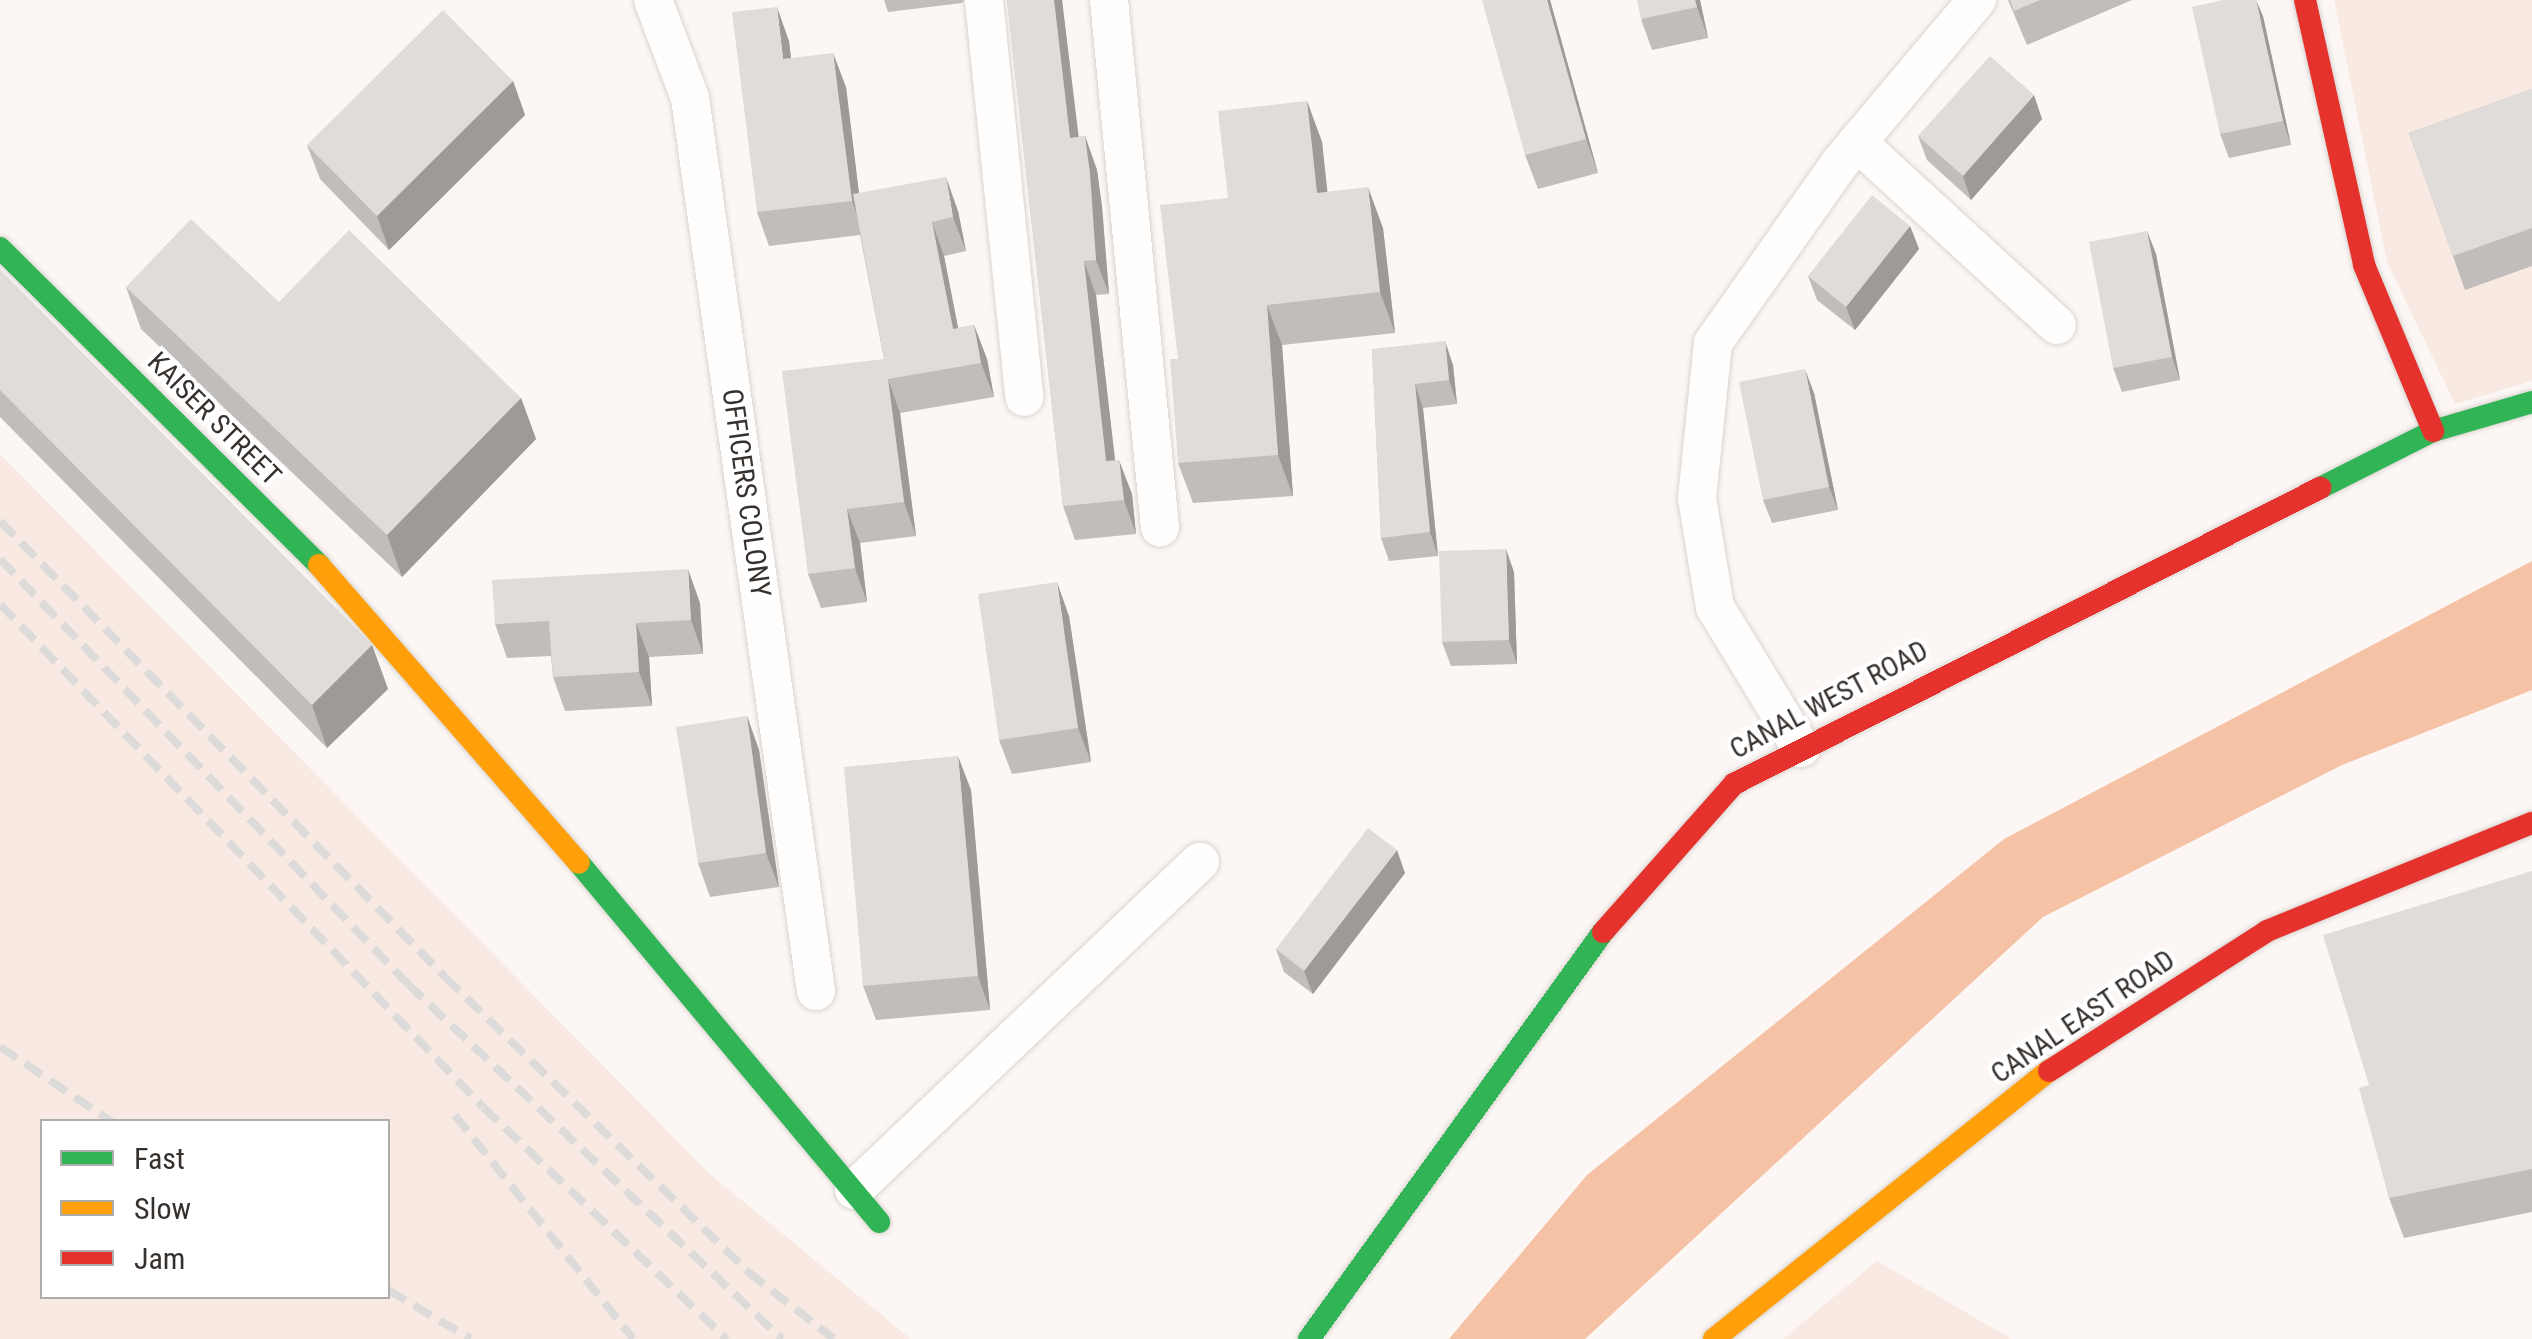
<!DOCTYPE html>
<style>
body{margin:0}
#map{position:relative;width:2532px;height:1339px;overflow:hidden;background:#fcf7f4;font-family:"Roboto Condensed",sans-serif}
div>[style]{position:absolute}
.built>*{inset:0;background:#f8eae2}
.water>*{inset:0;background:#f6c2a6}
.roads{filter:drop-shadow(0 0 2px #d9d4d1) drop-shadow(0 0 2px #d9d4d1)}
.street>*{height:38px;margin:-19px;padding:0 19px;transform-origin:19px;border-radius:19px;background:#fffefd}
.fast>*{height:22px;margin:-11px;padding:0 11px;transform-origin:11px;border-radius:11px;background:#30b455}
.slow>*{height:22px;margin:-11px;padding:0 11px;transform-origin:11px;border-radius:11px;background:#ff9f0a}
.jam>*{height:22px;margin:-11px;padding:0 11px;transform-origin:11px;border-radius:11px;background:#e5322d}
.rail>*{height:8px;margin-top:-4px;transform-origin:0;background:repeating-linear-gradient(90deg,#dddbda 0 20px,transparent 0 30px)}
.wall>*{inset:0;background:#c1bdbb}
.shaded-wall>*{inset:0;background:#9d9a98}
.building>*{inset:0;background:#e0dcd9}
span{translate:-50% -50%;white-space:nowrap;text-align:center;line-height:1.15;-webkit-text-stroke:8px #fff;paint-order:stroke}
.street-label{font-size:28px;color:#37312e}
.legend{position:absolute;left:40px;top:1119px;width:350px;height:180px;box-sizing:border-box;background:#fff;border:2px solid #afadab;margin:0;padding:12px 18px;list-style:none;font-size:30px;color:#37312e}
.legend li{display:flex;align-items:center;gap:20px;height:50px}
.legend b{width:50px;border:2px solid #afadab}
</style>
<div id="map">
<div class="built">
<i style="clip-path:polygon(2334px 0,2532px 0,2532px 381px,2455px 404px,2387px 262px)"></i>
<i style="clip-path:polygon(evenodd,0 454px,711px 1175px,911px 1339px,0 1339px,0 454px,42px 1122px,388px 1122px,388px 1296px,42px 1296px,42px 1122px)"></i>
<i style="clip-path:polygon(1877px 1261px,2012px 1339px,1783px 1339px)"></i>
</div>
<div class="water">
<i style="clip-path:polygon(2532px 561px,2532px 690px,2342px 765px,2043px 917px,1585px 1339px,1449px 1339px,1587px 1175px,2004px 839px)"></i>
</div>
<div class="roads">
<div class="street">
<i style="left:653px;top:0;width:105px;rotate:69.3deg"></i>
<i style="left:690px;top:98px;width:902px;rotate:81.97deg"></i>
<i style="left:984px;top:0;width:399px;rotate:84.2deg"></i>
<i style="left:1109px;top:0;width:530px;rotate:84.48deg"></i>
<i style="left:1857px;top:142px;width:271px;rotate:42.5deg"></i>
<i style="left:1801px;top:748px;width:165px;rotate:-121.4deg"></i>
<i style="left:1715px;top:607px;width:110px;rotate:-99.4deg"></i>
<i style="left:1697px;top:498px;width:156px;rotate:-84.1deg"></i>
<i style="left:1713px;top:343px;width:220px;rotate:-54.8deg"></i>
<i style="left:1840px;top:163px;width:213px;rotate:-50deg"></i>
<i style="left:854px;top:1190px;width:477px;rotate:-43.5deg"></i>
</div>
<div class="fast">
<i style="left:0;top:248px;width:450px;rotate:44.8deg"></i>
<i style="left:2320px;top:488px;width:127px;rotate:-26.8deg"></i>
<i style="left:2433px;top:431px;width:103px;rotate:-16.3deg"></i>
<i style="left:579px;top:863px;width:468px;rotate:50.1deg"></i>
<i style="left:1309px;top:1339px;width:502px;rotate:-54.16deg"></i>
</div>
<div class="slow">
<i style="left:319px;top:565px;width:395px;rotate:48.9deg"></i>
<i style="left:1714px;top:1339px;width:429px;rotate:-38.7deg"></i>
</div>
<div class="jam">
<i style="left:2305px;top:0;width:271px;rotate:77.4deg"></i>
<i style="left:2364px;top:265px;width:180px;rotate:67.4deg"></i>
<i style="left:1603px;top:932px;width:198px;rotate:-48.5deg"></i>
<i style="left:1734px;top:784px;width:657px;rotate:-26.8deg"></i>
<i style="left:2049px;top:1071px;width:259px;rotate:-32.7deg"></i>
<i style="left:2267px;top:931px;width:286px;rotate:-22.2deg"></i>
</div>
</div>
<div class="rail">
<i style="left:0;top:521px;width:637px;rotate:45.7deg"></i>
<i style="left:445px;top:977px;width:423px;rotate:44.2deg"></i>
<i style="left:748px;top:1272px;width:109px;rotate:37.9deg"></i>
<i style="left:0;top:559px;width:589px;rotate:46.17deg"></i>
<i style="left:408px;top:984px;width:516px;rotate:43.51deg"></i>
<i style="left:0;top:604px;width:697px;rotate:46.16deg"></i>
<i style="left:483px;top:1107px;width:337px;rotate:43.6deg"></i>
<i style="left:0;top:1047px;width:135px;rotate:33.8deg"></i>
<i style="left:455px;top:1115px;width:286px;rotate:51.5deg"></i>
<i style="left:388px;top:1290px;width:96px;rotate:30.6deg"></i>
</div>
<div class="wall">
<i style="clip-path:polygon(884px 0,964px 0,962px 3px,888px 12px)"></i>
<i style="clip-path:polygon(1007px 0,1062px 0,1078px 137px,1085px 136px,1097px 170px,1102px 207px,1109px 294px,1096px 295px,1115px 460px,1132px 494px,1136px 534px,1075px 540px,1063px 506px)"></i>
<i style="clip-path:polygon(1550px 0,1598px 173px,1538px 189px,1525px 155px)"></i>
<i style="clip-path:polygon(1700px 0,1708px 38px,1652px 50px,1641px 19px)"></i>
<i style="clip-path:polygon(2008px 0,2132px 0,2027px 45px)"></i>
<i style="clip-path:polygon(2263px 16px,2291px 145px,2229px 158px,2220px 134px)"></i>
<i style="clip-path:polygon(789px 41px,791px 58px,846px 87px,859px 193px,958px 211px,966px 251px,944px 256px,958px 328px,974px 325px,987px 359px,994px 397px,900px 413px,916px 536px,860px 543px,867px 602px,821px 608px,808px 574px,884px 359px,860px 235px,769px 246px,757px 212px)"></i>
<i style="clip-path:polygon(513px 81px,525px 115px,389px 250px,320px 179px,307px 145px)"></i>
<i style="clip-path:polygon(2532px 89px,2532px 266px,2465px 290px,2409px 133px)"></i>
<i style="clip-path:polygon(1307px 101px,1322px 142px,1327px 192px,1383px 228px,1395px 333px,1282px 345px,1293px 496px,1193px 503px,1178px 463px,1178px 359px,1228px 198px)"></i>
<i style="clip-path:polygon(2042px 119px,1971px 200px,1927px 160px,1918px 136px)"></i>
<i style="clip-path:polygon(1910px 226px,1919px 249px,1855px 330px,1817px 300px,1808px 276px)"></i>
<i style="clip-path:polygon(2147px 231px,2156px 254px,2180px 380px,2122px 392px,2113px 368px)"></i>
<i style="clip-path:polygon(0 270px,372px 645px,388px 689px,327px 748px,0 417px)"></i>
<i style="clip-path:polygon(126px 287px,279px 302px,521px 398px,536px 439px,402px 577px,141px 329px)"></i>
<i style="clip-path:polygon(1372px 349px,1453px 365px,1457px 404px,1423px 408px,1438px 556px,1389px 561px,1381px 538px)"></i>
<i style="clip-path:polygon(1814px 393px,1838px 510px,1772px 523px,1763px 500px)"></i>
<i style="clip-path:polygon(1514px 572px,1517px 664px,1451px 666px,1442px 642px)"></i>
<i style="clip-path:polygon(700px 603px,703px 654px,649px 657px,652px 706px,565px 711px,553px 677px,551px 656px,507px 658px,495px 624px)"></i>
<i style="clip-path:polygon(1069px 616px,1091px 762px,1012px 774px,999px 740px)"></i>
<i style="clip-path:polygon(747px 716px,759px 750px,779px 887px,710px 897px,698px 863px)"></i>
<i style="clip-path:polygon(971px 790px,990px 1010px,876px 1020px,863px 986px)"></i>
<i style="clip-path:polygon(2532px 871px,2532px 1212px,2404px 1238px,2389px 1198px,2369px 1085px)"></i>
<i style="clip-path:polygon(1405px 873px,1313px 994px,1284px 972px,1276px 949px)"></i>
</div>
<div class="shaded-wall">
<i style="clip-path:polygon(1054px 0,1062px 0,1083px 172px,1070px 138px)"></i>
<i style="clip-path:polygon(1547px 0,1550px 0,1598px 173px,1586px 139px)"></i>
<i style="clip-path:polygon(1695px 0,1700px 0,1708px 38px,1697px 7px)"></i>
<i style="clip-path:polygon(2256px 0,2263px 16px,2291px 145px,2283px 121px)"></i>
<i style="clip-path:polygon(777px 7px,789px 41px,795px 93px,783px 59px)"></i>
<i style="clip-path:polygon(833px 53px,846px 87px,864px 235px,852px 201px)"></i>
<i style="clip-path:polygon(513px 81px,525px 115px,389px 250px,377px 216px)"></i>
<i style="clip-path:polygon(2034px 95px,2042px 119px,1971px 200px,1963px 176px)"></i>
<i style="clip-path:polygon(1307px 101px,1322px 142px,1332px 233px,1317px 193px)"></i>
<i style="clip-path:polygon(1085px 136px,1097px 170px,1102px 207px,1109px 294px,1096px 260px)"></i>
<i style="clip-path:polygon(946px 177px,958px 211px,966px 251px,953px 217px)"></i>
<i style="clip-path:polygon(1368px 187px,1383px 228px,1395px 333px,1380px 292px)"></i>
<i style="clip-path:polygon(932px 222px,944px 256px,965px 363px,953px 329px)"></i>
<i style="clip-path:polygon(1910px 226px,1919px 249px,1855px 330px,1846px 307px)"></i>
<i style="clip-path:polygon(2147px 231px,2156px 254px,2180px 380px,2172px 357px)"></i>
<i style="clip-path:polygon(1084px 261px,1096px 295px,1119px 495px,1106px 461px)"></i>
<i style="clip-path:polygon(1267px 305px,1282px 345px,1293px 496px,1278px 455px)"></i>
<i style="clip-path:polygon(974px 325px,987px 359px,994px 397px,981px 363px)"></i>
<i style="clip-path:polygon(1445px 341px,1453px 365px,1457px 404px,1449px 380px)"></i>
<i style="clip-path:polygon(1805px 369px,1814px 393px,1838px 510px,1829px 487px)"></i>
<i style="clip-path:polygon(888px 379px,900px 413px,916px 536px,904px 502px)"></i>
<i style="clip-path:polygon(1415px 384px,1423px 408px,1438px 556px,1430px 532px)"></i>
<i style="clip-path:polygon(521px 398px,536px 439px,402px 577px,387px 535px)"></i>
<i style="clip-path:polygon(1119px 460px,1132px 494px,1136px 534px,1124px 500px)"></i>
<i style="clip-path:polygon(847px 509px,860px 543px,867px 602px,855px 568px)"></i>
<i style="clip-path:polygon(1506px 549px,1514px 572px,1517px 664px,1509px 640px)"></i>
<i style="clip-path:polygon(688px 569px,700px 603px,703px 654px,691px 620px)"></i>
<i style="clip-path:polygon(1057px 582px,1069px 616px,1091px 762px,1078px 728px)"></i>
<i style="clip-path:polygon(636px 623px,649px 657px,652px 706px,639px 672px)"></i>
<i style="clip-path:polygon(372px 645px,388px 689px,327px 748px,312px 705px)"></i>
<i style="clip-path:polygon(747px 716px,759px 750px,779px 887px,766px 853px)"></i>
<i style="clip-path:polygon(958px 756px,971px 790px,990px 1010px,978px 976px)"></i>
<i style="clip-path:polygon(1397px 850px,1405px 873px,1313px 994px,1304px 971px)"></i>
</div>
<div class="building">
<i style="clip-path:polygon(1007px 0,1054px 0,1070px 138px,1085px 136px,1090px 173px,1096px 260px,1084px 261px,1106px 461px,1119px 460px,1124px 500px,1063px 506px)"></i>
<i style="clip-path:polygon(1482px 0,1547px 0,1586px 139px,1525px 155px)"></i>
<i style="clip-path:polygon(1637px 0,1695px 0,1697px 7px,1641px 19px)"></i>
<i style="clip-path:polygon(2010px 0,2040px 0,2014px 11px)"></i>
<i style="clip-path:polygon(2223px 0,2256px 0,2283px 121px,2220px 134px,2192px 7px)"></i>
<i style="clip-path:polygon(777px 7px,783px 59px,833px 53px,852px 201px,757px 212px,732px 12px)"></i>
<i style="clip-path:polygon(443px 10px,513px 81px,377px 216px,307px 145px)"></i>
<i style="clip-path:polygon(1990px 56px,2034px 95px,1963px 176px,1918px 136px)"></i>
<i style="clip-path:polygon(2532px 89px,2532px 228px,2453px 256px,2409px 133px)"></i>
<i style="clip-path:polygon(1307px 101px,1317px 193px,1368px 187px,1380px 292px,1267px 305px,1278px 455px,1178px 463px,1170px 359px,1178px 359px,1160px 205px,1228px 198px,1218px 111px)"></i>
<i style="clip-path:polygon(946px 177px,953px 217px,932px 222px,953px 329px,974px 325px,981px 363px,888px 379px,904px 502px,847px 509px,855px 568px,808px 574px,782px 371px,884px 359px,853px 194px)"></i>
<i style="clip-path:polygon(1872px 195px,1910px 226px,1846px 307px,1808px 276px)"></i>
<i style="clip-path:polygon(191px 219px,279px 302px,349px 230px,521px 398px,387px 535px,126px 287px)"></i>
<i style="clip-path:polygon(2147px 231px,2172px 357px,2113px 368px,2089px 242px)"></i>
<i style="clip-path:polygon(0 270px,372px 645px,312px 705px,0 390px)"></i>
<i style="clip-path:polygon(1445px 341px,1449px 380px,1415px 384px,1430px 532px,1381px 538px,1372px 349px)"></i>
<i style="clip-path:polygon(1805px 369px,1829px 487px,1763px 500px,1739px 382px)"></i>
<i style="clip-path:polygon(1506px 549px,1509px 640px,1442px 642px,1439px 551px)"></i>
<i style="clip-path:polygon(688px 569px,691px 620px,636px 623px,639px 672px,553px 677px,549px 621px,495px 624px,492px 580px)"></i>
<i style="clip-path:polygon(1057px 582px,1078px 728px,999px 740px,978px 594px)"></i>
<i style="clip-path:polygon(747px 716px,766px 853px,698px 863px,676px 727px)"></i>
<i style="clip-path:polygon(958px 756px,978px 976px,863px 986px,844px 767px)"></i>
<i style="clip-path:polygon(1368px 828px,1397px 850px,1304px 971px,1276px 949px)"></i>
<i style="clip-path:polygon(2532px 871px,2532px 1169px,2389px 1198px,2359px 1088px,2369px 1085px,2323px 935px)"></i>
</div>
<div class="street-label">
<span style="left:214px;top:419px;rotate:45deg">KAISER STREET</span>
<span style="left:746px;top:493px;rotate:82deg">OFFICERS COLONY</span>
<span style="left:1829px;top:700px;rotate:-28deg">CANAL WEST ROAD</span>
<span style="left:2083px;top:1017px;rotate:-34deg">CANAL EAST ROAD</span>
</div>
<ul class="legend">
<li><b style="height:12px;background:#30b455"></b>Fast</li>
<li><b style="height:12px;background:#ff9f0a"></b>Slow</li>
<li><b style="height:12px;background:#e5322d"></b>Jam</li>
</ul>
</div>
